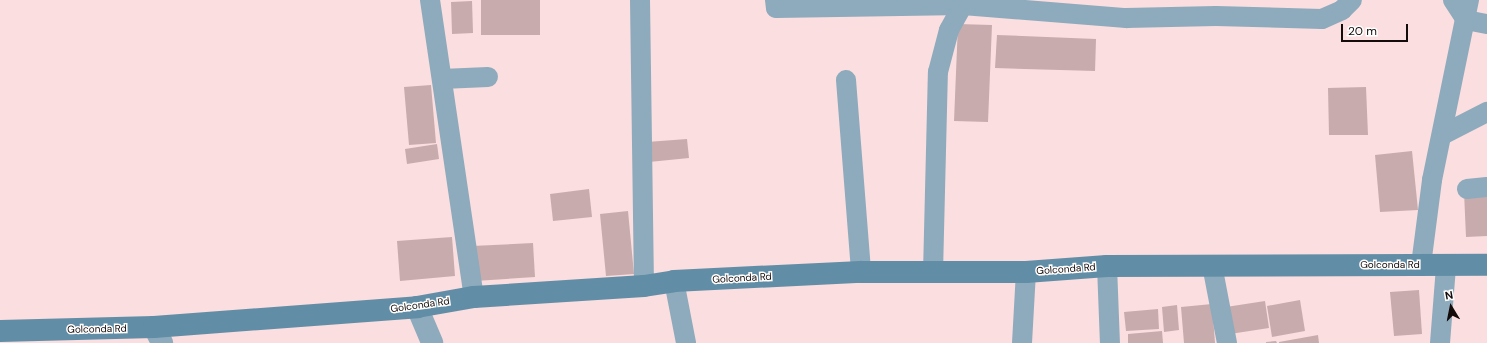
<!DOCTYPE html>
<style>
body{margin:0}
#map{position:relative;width:1487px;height:343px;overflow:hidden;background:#fbdedf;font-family:"DM Sans",sans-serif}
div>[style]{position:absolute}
.building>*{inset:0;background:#c8acad}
.minor>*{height:20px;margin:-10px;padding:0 10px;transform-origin:10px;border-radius:10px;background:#8dabbc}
.tertiary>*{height:22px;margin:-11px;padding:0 11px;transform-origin:11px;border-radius:11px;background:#8dabbc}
.secondary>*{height:22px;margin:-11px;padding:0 11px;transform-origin:11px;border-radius:11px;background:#618ea6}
span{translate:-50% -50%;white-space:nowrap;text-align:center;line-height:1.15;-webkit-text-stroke:3px #fff;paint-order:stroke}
.street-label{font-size:10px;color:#140b0b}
.north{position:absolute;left:1431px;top:287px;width:40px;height:40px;-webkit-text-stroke:3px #fff;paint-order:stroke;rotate:350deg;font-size:11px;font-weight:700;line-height:16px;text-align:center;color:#140b0b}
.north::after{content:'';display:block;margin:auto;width:14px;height:18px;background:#140b0b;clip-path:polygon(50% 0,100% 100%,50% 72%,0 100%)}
.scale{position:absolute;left:1341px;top:24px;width:67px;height:18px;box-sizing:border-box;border:2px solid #140b0b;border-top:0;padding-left:5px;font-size:12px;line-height:14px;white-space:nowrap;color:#140b0b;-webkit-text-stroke:3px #fff;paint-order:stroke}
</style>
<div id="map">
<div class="building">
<i style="clip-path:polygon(481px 0,540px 0,540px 35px,481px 35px)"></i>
<i style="clip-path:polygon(472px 1px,473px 33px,452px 34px,451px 2px)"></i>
<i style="clip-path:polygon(958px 24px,992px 25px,988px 122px,954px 121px)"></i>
<i style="clip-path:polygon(997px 35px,1096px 39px,1095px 71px,995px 68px)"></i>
<i style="clip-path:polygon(431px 85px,436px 143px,409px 145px,404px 87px)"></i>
<i style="clip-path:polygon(1366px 87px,1368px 135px,1329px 135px,1328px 88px)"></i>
<i style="clip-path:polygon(687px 139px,689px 158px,649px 162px,647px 142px)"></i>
<i style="clip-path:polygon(437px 144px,439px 159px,407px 164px,405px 149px)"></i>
<i style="clip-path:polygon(1412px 151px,1418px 210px,1380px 212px,1375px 155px)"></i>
<i style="clip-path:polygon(589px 189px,592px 217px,553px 221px,550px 194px)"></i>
<i style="clip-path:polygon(1464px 192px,1487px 192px,1487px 236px,1466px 237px)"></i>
<i style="clip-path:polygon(628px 211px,634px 274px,606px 276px,600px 214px)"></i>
<i style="clip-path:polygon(452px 237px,455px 276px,400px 281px,397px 241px)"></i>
<i style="clip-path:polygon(533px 243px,535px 277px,475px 281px,472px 246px)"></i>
<i style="clip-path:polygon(1419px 290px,1422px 334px,1394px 336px,1390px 292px)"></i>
<i style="clip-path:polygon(1300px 300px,1305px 331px,1272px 337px,1267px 306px)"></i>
<i style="clip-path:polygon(1265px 301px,1269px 328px,1230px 334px,1226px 307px)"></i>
<i style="clip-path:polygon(1212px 304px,1215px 343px,1184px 343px,1181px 307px)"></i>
<i style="clip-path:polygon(1177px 305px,1179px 330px,1164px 332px,1162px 307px)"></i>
<i style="clip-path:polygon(1158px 309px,1159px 329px,1126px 331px,1124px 312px)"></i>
<i style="clip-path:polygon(1162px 331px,1163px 343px,1128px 343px,1128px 334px)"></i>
<i style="clip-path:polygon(1318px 335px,1319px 343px,1279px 343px,1279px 342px)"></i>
<i style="clip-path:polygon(1276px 341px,1277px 343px,1266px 343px,1266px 342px)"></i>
</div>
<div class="minor">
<i style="left:430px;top:0;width:300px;rotate:81.6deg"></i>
<i style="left:640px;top:0;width:286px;rotate:89.2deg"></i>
<i style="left:775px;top:0;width:8px;rotate:83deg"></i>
<i style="left:776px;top:8px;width:187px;rotate:-0.9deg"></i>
<i style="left:963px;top:5px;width:5px;rotate:-79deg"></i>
<i style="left:1453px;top:0;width:24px;rotate:57deg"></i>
<i style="left:1466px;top:20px;width:21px;rotate:11deg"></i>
<i style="left:442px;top:79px;width:46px;rotate:-2.5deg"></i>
<i style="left:846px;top:80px;width:193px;rotate:85.5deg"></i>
<i style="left:1442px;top:135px;width:51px;rotate:-27.1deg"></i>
<i style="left:1467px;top:189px;width:20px;rotate:-6deg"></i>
<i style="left:1212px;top:265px;width:79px;rotate:79.1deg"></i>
<i style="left:1421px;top:265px;width:86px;rotate:-82.6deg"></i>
<i style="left:1432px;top:180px;width:184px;rotate:-78.4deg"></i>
<i style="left:1107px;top:266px;width:77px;rotate:87.8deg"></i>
<i style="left:933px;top:273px;width:201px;rotate:-88.6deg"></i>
<i style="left:938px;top:72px;width:43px;rotate:-75.3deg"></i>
<i style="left:949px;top:30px;width:29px;rotate:-61deg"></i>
<i style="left:963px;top:5px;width:164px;rotate:4.6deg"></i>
<i style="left:1126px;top:18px;width:90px;rotate:-1.3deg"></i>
<i style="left:1216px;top:16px;width:106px;rotate:1.6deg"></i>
<i style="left:1322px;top:19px;width:22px;rotate:-24deg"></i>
<i style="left:1342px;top:10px;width:14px;rotate:-45deg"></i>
<i style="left:674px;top:281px;width:63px;rotate:79deg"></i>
<i style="left:1022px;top:343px;width:71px;rotate:-86.8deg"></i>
<i style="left:1440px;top:343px;width:77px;rotate:-85.5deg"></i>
</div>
<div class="tertiary">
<i style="left:417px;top:307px;width:39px;rotate:67deg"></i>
<i style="left:154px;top:327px;width:18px;rotate:63deg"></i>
</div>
<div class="secondary">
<i style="left:0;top:331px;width:154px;rotate:-1.5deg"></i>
<i style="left:154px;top:327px;width:264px;rotate:-4.3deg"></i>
<i style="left:417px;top:307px;width:58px;rotate:-10deg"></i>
<i style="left:474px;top:297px;width:170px;rotate:-3.7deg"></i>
<i style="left:644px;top:286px;width:30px;rotate:-9deg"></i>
<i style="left:674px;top:281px;width:187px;rotate:-2.8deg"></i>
<i style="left:861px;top:272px;width:165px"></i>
<i style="left:1026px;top:272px;width:81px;rotate:-4.2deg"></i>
<i style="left:1107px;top:266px;width:380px;rotate:-0.2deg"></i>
</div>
<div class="street-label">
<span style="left:1390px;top:265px">Golconda Rd</span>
<span style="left:1066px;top:269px;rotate:-4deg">Golconda Rd</span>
<span style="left:742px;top:278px;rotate:-3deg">Golconda Rd</span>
<span style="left:420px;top:305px;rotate:-8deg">Golconda Rd</span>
<span style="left:97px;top:329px;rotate:-1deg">Golconda Rd</span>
</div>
<div class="north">N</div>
<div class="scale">20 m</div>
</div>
